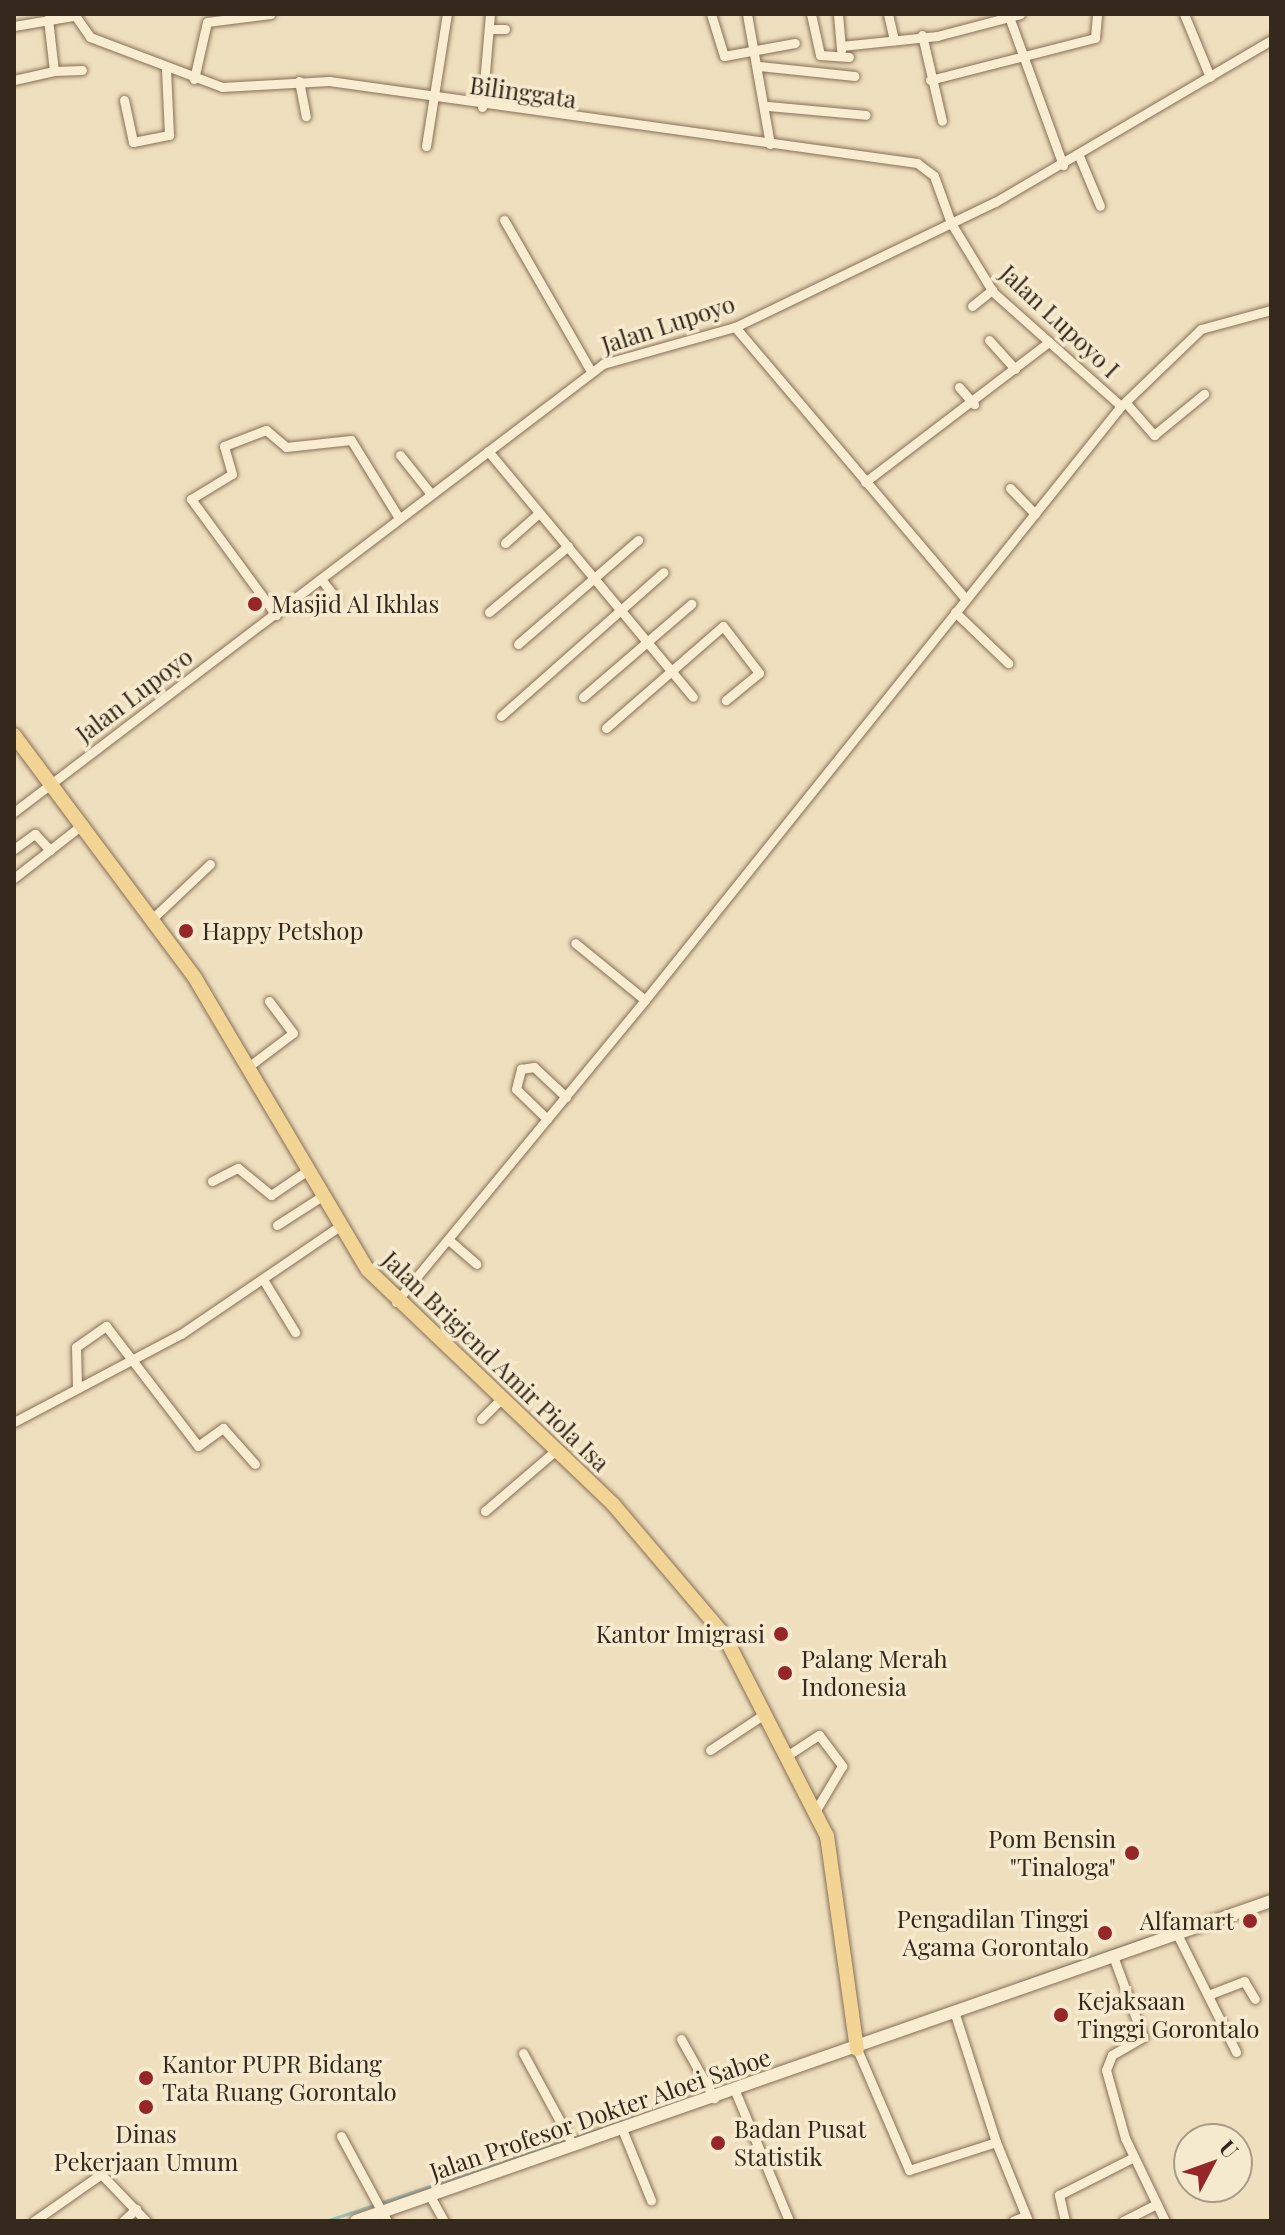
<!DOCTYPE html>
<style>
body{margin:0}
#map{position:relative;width:1285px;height:2235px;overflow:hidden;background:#eedfbe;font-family:"Playfair Display",serif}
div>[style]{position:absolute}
.stream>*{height:3px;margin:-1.5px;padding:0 1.5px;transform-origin:1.5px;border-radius:1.5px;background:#a2bfb6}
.roads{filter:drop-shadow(0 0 2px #866f57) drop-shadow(0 0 2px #866f57)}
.minor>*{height:9px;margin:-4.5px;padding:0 4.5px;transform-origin:4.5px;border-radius:4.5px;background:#f9edd1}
.tertiary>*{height:12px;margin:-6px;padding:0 6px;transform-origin:6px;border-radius:6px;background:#f9edd1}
.primary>*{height:14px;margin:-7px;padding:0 7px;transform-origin:7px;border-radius:7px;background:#f2d495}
.dots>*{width:22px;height:22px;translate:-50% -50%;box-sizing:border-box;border:4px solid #f5e9ce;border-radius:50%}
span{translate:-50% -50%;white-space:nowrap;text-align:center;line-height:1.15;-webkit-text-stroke:7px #f5e9ce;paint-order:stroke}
.street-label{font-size:24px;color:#35281c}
.poi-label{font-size:24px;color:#35281c}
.left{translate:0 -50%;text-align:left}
.right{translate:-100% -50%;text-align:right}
.frame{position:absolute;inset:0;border:16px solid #35281c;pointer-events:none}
.north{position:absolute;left:1173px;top:2123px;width:80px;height:80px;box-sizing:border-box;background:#f5e9ce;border:2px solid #a89c87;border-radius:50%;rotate:49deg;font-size:22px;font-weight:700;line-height:32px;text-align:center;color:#35281c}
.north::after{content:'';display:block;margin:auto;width:28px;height:36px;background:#952728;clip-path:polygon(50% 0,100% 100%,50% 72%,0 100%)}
</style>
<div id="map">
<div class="stream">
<i style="left:1018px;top:1983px;width:136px;rotate:-19.4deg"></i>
<i style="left:326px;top:2221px;width:376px;rotate:-18.6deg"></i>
</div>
<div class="roads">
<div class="minor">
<i style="left:74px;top:14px;width:28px;rotate:55deg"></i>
<i style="left:90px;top:37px;width:141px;rotate:20.7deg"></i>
<i style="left:222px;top:87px;width:107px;rotate:-3.2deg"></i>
<i style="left:329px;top:81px;width:594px;rotate:7.94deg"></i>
<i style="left:917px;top:163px;width:21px;rotate:37deg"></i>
<i style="left:934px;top:176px;width:50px;rotate:70.1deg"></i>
<i style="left:951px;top:223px;width:81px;rotate:58.7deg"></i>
<i style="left:993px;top:292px;width:171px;rotate:41.7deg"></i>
<i style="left:711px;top:14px;width:44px;rotate:72.8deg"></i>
<i style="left:724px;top:56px;width:72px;rotate:-10.4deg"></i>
<i style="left:747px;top:14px;width:132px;rotate:80deg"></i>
<i style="left:811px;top:14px;width:42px;rotate:77.6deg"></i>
<i style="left:820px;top:55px;width:29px;rotate:4deg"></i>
<i style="left:838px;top:14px;width:36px;rotate:85deg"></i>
<i style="left:888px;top:14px;width:27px;rotate:77deg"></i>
<i style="left:1008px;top:14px;width:161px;rotate:70deg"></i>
<i style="left:1184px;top:14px;width:68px;rotate:67.6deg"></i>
<i style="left:48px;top:19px;width:52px;rotate:83.4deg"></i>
<i style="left:54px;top:71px;width:28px;rotate:-2deg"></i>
<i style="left:14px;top:26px;width:61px;rotate:-9.5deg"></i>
<i style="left:489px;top:29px;width:16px"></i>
<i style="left:922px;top:35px;width:88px;rotate:76.9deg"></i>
<i style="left:841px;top:46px;width:97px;rotate:-5.9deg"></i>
<i style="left:937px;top:36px;width:86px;rotate:-14.8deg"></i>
<i style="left:759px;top:66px;width:96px;rotate:6deg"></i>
<i style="left:194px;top:79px;width:58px;rotate:-77.2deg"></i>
<i style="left:207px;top:22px;width:64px;rotate:-7.1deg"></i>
<i style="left:14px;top:80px;width:41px;rotate:-12.7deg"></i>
<i style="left:930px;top:80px;width:170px;rotate:-14.3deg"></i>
<i style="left:1095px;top:38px;width:24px;rotate:-85deg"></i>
<i style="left:299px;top:81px;width:36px;rotate:79deg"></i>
<i style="left:124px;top:100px;width:43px;rotate:77.9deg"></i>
<i style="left:133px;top:142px;width:37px;rotate:-11deg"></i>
<i style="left:169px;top:135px;width:66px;rotate:-92.6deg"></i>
<i style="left:768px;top:106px;width:98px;rotate:5.2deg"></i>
<i style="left:482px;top:107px;width:93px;rotate:-85.1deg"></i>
<i style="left:426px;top:146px;width:134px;rotate:-81deg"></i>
<i style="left:1079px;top:156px;width:54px;rotate:67.2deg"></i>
<i style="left:504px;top:220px;width:174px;rotate:60.1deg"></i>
<i style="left:972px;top:306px;width:26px;rotate:-39deg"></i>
<i style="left:735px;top:327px;width:357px;rotate:49.7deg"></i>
<i style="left:989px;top:340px;width:39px;rotate:48deg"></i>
<i style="left:959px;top:387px;width:23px;rotate:49deg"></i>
<i style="left:1126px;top:403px;width:43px;rotate:48.8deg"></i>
<i style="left:1154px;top:435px;width:65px;rotate:-39.4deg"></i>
<i style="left:488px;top:451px;width:320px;rotate:50.2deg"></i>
<i style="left:400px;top:455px;width:50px;rotate:51.5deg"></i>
<i style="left:865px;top:482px;width:231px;rotate:-37.3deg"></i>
<i style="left:1010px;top:488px;width:36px;rotate:46deg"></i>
<i style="left:505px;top:543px;width:45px;rotate:-41.4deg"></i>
<i style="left:321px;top:579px;width:24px;rotate:52deg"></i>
<i style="left:489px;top:612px;width:103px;rotate:-39.9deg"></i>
<i style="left:955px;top:612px;width:74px;rotate:43.9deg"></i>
<i style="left:276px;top:615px;width:144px;rotate:-126.2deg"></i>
<i style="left:191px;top:499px;width:48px;rotate:-31.4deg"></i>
<i style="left:232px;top:474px;width:29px;rotate:-106deg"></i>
<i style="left:224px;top:446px;width:45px;rotate:-20.9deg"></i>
<i style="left:266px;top:430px;width:26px;rotate:40deg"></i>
<i style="left:286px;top:447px;width:65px;rotate:-6.1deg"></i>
<i style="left:351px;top:440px;width:92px;rotate:58.4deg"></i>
<i style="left:518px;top:644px;width:159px;rotate:-40.9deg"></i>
<i style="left:583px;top:697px;width:143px;rotate:-40.7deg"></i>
<i style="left:501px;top:716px;width:217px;rotate:-41.5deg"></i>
<i style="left:606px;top:728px;width:155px;rotate:-41.1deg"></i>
<i style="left:723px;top:626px;width:59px;rotate:52.5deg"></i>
<i style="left:759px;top:673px;width:43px;rotate:140.7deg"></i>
<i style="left:14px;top:812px;width:740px;rotate:-37.26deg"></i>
<i style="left:603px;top:364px;width:137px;rotate:-15.7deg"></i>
<i style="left:735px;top:327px;width:288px;rotate:-25.7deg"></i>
<i style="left:995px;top:202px;width:320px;rotate:-30.4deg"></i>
<i style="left:14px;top:849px;width:26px;rotate:-36deg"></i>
<i style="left:35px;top:834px;width:22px;rotate:47deg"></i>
<i style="left:14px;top:878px;width:88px;rotate:-38deg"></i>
<i style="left:154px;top:917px;width:77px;rotate:-43.4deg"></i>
<i style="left:645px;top:1000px;width:761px;rotate:-51.29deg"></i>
<i style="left:1121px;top:406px;width:111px;rotate:-43.9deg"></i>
<i style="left:1201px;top:329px;width:73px;rotate:-15.2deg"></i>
<i style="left:248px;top:1067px;width:56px;rotate:-37.1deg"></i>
<i style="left:293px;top:1033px;width:40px;rotate:-127deg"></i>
<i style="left:547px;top:1119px;width:43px;rotate:-135.9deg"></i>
<i style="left:516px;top:1089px;width:21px;rotate:-76deg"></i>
<i style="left:521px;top:1069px;width:13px;rotate:-9deg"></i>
<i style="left:534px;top:1067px;width:44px;rotate:43.2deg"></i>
<i style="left:212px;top:1181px;width:29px;rotate:-27deg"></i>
<i style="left:238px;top:1168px;width:43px;rotate:39.3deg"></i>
<i style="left:271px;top:1195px;width:45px;rotate:-34deg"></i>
<i style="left:277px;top:1225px;width:56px;rotate:-32.6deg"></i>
<i style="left:450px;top:1241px;width:35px;rotate:41deg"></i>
<i style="left:264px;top:1281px;width:60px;rotate:58.7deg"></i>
<i style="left:396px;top:1302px;width:391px;rotate:-50.5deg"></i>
<i style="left:645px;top:1000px;width:90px;rotate:-140.8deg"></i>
<i style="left:77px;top:1387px;width:40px;rotate:-91.4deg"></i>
<i style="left:76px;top:1347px;width:37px;rotate:-35deg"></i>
<i style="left:106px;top:1326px;width:151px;rotate:52.5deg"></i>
<i style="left:198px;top:1446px;width:31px;rotate:-36deg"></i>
<i style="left:223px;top:1428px;width:48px;rotate:48.4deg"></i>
<i style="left:481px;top:1419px;width:28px;rotate:-45deg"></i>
<i style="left:14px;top:1422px;width:189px;rotate:-27.8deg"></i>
<i style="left:181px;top:1334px;width:192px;rotate:-34.2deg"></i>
<i style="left:485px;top:1511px;width:92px;rotate:-40.6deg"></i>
<i style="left:710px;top:1750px;width:67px;rotate:-33.5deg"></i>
<i style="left:788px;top:1755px;width:37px;rotate:-33deg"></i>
<i style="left:819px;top:1735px;width:39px;rotate:53deg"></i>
<i style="left:842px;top:1766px;width:51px;rotate:120.6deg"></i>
<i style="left:1177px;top:1934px;width:132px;rotate:63.4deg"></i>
<i style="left:1113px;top:1956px;width:86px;rotate:69.7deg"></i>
<i style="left:1143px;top:2037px;width:36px;rotate:150deg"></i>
<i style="left:1112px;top:2055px;width:16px;rotate:112deg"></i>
<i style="left:1106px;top:2070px;width:71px;rotate:74.4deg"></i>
<i style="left:1125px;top:2138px;width:92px;rotate:64.3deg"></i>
<i style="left:1208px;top:1995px;width:39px;rotate:-21deg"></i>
<i style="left:1244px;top:1981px;width:21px;rotate:59deg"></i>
<i style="left:681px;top:2039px;width:68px;rotate:60.8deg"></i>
<i style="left:857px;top:2049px;width:132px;rotate:66.7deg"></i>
<i style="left:909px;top:2170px;width:91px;rotate:-17.8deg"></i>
<i style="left:996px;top:2142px;width:138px;rotate:-107.8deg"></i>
<i style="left:523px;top:2053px;width:105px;rotate:61.5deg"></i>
<i style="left:735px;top:2091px;width:141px;rotate:67.4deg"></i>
<i style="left:622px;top:2129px;width:77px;rotate:67.8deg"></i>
<i style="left:341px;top:2136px;width:97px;rotate:61.6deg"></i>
<i style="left:996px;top:2142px;width:85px;rotate:67.9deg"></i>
<i style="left:430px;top:2196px;width:29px;rotate:61deg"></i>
<i style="left:34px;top:2221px;width:82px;rotate:-35deg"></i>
<i style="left:101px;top:2174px;width:65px;rotate:46.2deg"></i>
<i style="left:123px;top:2221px;width:18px;rotate:-43deg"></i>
<i style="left:1013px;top:2221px;width:13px;rotate:-23deg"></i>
<i style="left:1065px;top:2221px;width:27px;rotate:-103deg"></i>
<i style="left:1059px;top:2195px;width:84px;rotate:-26.9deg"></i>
<i style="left:1123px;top:2221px;width:37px;rotate:-27deg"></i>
</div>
<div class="tertiary">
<i style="left:356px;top:2221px;width:969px;rotate:-19.28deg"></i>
</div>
<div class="primary">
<i style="left:14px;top:735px;width:303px;rotate:53.3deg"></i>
<i style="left:195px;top:978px;width:339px;rotate:59.4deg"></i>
<i style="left:368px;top:1270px;width:339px;rotate:43.7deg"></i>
<i style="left:613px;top:1504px;width:172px;rotate:49.7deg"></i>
<i style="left:724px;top:1635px;width:226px;rotate:62.9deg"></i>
<i style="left:827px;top:1836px;width:215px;rotate:82deg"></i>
</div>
</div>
<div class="dots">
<i style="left:255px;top:604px;background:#952728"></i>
<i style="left:186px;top:931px;background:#952728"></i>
<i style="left:781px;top:1634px;background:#952728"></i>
<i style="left:785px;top:1673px;background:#952728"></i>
<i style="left:1132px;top:1853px;background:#952728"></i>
<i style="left:1250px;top:1921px;background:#952728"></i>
<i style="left:1105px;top:1933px;background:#952728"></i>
<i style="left:1061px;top:2015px;background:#952728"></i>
<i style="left:146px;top:2078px;background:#952728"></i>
<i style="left:146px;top:2107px;background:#952728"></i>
<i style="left:718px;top:2143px;background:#952728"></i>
</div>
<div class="street-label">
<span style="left:523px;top:92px;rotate:8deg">Bilinggata</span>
<span style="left:1060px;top:321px;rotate:43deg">Jalan Lupoyo I</span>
<span style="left:668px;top:324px;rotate:-18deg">Jalan Lupoyo</span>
<span style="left:134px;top:695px;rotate:-37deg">Jalan Lupoyo</span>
<span style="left:496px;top:1361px;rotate:44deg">Jalan Brigjend Amir Piola Isa</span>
<span style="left:600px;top:2114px;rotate:-19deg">Jalan Profesor Dokter Aloei Saboe</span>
</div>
<div class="poi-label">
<span class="left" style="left:271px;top:604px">Masjid Al Ikhlas</span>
<span class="left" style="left:202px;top:931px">Happy Petshop</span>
<span class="right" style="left:765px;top:1634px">Kantor Imigrasi</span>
<span class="left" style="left:801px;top:1673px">Palang Merah<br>Indonesia</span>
<span class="right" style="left:1116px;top:1853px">Pom Bensin<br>"Tinaloga"</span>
<span class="right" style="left:1089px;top:1933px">Pengadilan Tinggi<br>Agama Gorontalo</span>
<span class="right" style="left:1234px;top:1921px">Alfamart</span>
<span class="left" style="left:1077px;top:2015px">Kejaksaan<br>Tinggi Gorontalo</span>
<span class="left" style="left:162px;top:2078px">Kantor PUPR Bidang<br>Tata Ruang Gorontalo</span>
<span class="left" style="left:734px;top:2143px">Badan Pusat<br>Statistik</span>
<span style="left:146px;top:2148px">Dinas<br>Pekerjaan Umum</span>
</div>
<div class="frame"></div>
<div class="north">U</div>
</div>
